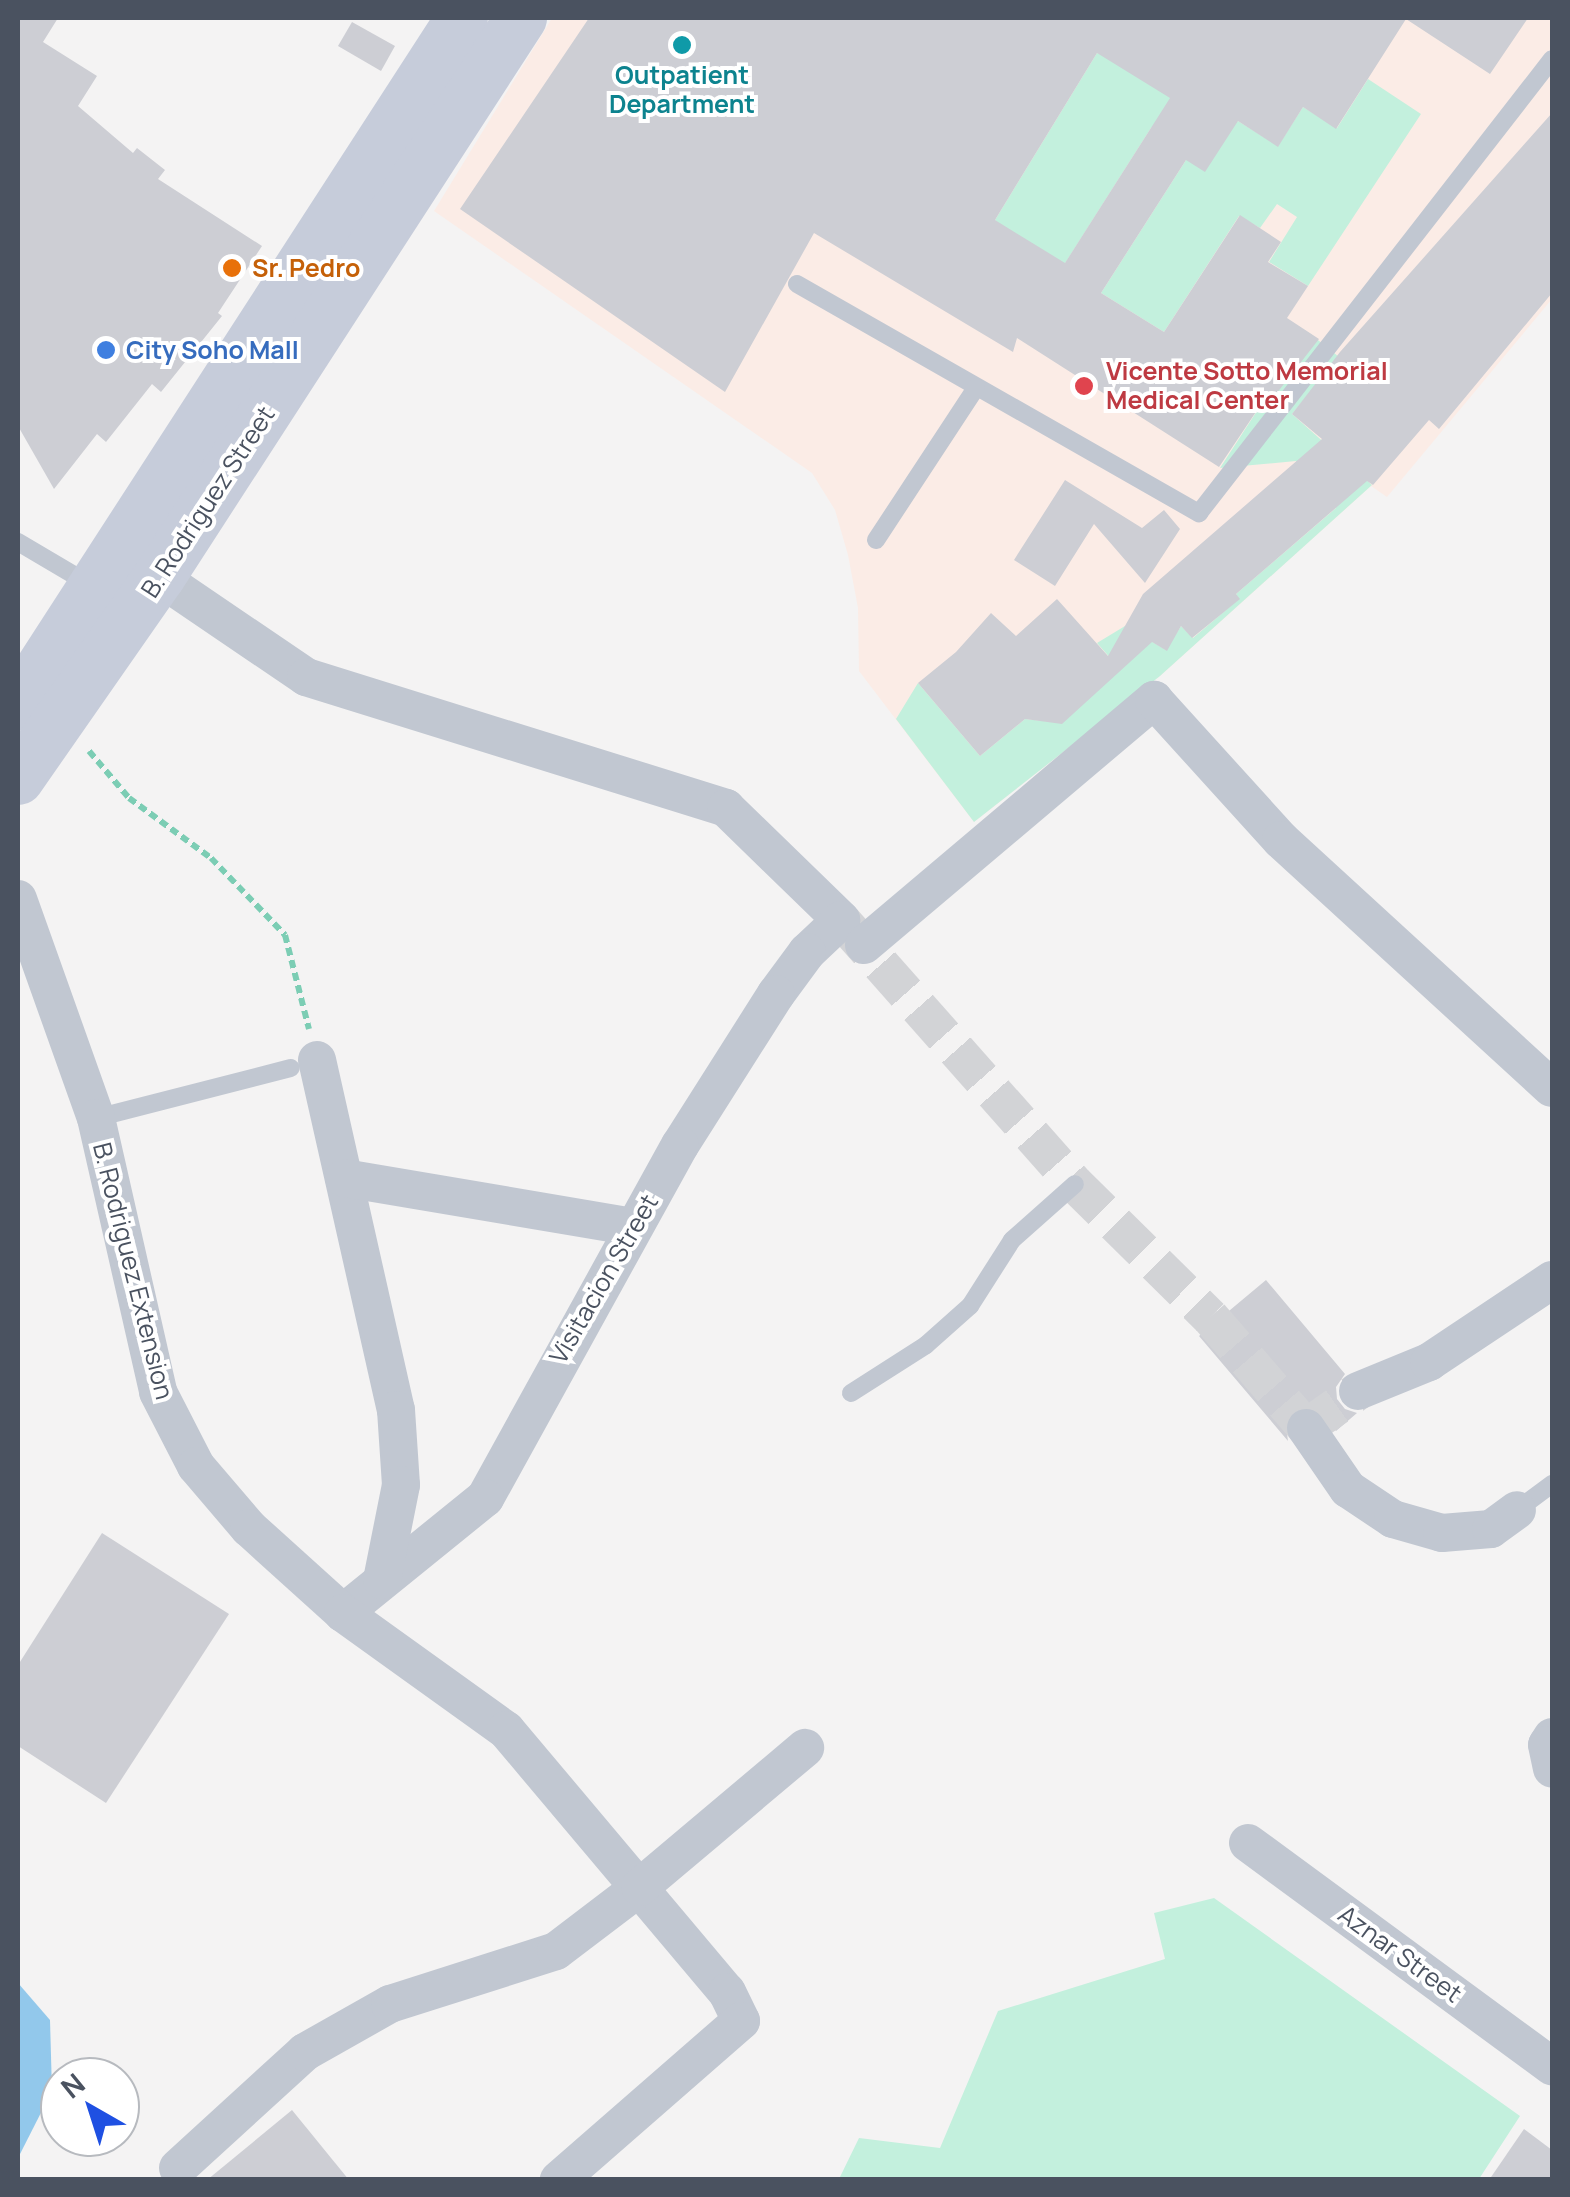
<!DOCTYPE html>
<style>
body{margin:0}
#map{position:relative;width:1570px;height:2197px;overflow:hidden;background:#f4f3f3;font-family:Manrope,sans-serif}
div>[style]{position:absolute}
.medical>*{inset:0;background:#fbece6}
.green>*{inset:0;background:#c3f0dd}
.water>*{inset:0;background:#92c8eb}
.building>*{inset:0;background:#cdced4}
.street-tunnel>*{height:38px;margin-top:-19px;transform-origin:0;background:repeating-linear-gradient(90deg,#d2d3d6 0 38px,transparent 0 57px)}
.path>*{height:6px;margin-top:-3px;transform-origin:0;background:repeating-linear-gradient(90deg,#7ccdb4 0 8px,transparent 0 13px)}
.lane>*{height:18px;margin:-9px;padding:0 9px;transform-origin:9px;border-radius:9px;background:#c1c7d1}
.street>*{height:38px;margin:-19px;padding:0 19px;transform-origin:19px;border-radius:19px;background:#c1c7d1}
.secondary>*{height:52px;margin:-26px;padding:0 26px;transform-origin:26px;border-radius:26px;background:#c6ccda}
.dots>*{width:28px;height:28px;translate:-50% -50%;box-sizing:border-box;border:5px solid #fff;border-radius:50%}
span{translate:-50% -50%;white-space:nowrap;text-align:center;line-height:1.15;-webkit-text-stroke:8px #fff;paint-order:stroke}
.culture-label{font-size:25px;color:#0d838f;font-weight:700}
.food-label{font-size:25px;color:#c56008;font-weight:700}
.left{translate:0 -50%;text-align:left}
.shop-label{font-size:25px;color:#366cbe;font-weight:700}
.health-label{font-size:25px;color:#be3a42;font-weight:700}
.street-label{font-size:25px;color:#4a5260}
.frame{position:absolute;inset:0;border:20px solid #4a5260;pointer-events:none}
.north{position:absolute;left:40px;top:2057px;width:100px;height:100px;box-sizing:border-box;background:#fff;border:2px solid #b7babf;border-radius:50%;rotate:321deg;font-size:28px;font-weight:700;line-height:40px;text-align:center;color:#4a5260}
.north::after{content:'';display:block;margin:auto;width:35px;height:45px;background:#1f50e2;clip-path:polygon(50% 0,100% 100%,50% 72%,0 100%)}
</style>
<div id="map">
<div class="medical">
<i style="clip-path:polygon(552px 18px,1552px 18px,1552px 299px,1387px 497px,1371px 486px,1160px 676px,974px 822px,859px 671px,858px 608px,848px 555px,835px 510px,812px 473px,434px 211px)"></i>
</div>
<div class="green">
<i style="clip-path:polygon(1097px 53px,1189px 86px,1151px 128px,1050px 287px,995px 220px)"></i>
<i style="clip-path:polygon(1368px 79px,1421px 114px,1308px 286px,1269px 262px,1297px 217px,1277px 204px,1260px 228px,1239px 216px,1164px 332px,1101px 293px,1186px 160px,1238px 121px,1278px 146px,1303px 107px,1337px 128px)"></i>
<i style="clip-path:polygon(1308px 332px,1339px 357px,1292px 414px,1372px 485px,1160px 676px,974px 822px,896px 719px,918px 683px,980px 756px,1025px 719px,1062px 723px,1120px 669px,1097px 643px,1125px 626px,1166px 650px,1181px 626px,1193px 638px,1239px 599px,1236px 594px,1336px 508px,1296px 461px,1220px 468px)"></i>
<i style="clip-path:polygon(1214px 1898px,1520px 2116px,1479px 2179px,839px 2179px,859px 2138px,940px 2148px,998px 2011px,1165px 1959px,1154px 1913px)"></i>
</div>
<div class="water">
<i style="clip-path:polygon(18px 1983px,50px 2020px,52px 2091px,18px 2158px)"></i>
</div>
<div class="building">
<i style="clip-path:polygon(18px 18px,58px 18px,43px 42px,97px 76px,78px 106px,133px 153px,137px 148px,165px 170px,158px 179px,262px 246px,218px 313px,222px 316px,161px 392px,152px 384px,106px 442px,97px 434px,54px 489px,18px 426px)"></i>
<i style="clip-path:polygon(evenodd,589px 18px,1528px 18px,1490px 74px,1406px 19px,1336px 129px,1303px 107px,1278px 147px,1238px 121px,1205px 172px,1186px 160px,1101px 293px,1164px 332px,1240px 215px,1281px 242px,1268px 262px,1308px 286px,1287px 318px,1319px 339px,1273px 398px,1268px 394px,1219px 467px,1017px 338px,1013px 352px,814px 233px,725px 392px,460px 209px,589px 18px,1097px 53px,1170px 98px,1065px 263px,995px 220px,1097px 53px)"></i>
<i style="clip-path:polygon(352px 22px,395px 46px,381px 71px,338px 46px)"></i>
<i style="clip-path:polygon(1552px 113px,1552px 293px,1439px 429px,1429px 420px,1373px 485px,1367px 481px,1236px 594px,1240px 599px,1192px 638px,1181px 626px,1167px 651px,1152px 642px,1062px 724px,1025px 719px,980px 756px,918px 683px,956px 652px,991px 613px,1016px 636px,1057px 599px,1108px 656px,1143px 594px,1322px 439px,1292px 414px,1340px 352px)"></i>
<i style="clip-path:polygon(1065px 480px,1142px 528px,1164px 510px,1180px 529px,1145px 583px,1094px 524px,1055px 586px,1014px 560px)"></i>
<i style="clip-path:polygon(1266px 1280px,1345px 1374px,1336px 1387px,1337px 1399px,1345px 1409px,1357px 1413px,1336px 1431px,1316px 1408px,1303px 1406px,1285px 1419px,1288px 1441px,1199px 1336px)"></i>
<i style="clip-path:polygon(102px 1533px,229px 1614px,106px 1803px,18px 1746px,18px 1665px)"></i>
<i style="clip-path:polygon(292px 2110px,349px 2180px,207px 2180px)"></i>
<i style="clip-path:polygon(1524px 2129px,1552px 2150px,1552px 2180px,1489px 2180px)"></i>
</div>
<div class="street-tunnel">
<i style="left:843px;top:922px;width:350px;rotate:48.5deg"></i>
<i style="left:1075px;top:1184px;width:190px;rotate:44.6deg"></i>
<i style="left:1210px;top:1317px;width:147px;rotate:49.1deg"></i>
<i style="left:1306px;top:1428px;width:64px;rotate:-35.4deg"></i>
</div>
<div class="path">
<i style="left:89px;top:751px;width:62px;rotate:49.6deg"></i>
<i style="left:129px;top:798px;width:102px;rotate:36.2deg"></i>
<i style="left:211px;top:858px;width:107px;rotate:46.1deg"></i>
<i style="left:285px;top:935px;width:97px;rotate:75.7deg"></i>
</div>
<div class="lane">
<i style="left:797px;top:284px;width:463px;rotate:29.7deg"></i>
<i style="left:1199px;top:513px;width:575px;rotate:-52.13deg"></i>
<i style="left:876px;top:540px;width:182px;rotate:-56.7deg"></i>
<i style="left:18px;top:542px;width:85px;rotate:30.5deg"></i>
<i style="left:96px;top:1118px;width:201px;rotate:-14.4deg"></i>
<i style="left:851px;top:1393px;width:89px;rotate:-32.6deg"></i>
<i style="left:926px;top:1345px;width:59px;rotate:-41.6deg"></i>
<i style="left:970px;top:1306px;width:78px;rotate:-57.5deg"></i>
<i style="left:1012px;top:1240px;width:84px;rotate:-41.6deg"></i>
<i style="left:1517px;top:1510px;width:44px;rotate:-36.6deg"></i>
</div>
<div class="street">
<i style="left:159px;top:577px;width:178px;rotate:34.2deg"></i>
<i style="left:306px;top:677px;width:440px;rotate:17.3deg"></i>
<i style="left:726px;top:808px;width:161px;rotate:44.2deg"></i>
<i style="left:841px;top:920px;width:47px;rotate:136.7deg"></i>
<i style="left:807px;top:952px;width:52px;rotate:126.4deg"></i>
<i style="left:776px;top:994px;width:179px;rotate:122.4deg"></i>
<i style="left:680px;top:1145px;width:403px;rotate:118.9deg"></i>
<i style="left:485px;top:1498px;width:183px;rotate:141deg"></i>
<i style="left:18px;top:899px;width:232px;rotate:70.4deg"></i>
<i style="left:96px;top:1118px;width:281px;rotate:77.2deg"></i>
<i style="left:158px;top:1392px;width:83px;rotate:62.8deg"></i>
<i style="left:196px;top:1466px;width:82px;rotate:49.5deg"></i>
<i style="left:249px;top:1528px;width:127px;rotate:42.1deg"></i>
<i style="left:343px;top:1613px;width:201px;rotate:35.7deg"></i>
<i style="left:506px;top:1730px;width:343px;rotate:49.9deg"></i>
<i style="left:727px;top:1992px;width:32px;rotate:64deg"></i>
<i style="left:741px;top:2021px;width:242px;rotate:138.9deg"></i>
<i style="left:864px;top:945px;width:380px;rotate:-40.2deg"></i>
<i style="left:1154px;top:700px;width:189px;rotate:47.8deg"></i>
<i style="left:1281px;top:840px;width:367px;rotate:42.5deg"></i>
<i style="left:317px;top:1060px;width:359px;rotate:77.3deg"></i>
<i style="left:396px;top:1410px;width:75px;rotate:86.2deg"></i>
<i style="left:401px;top:1485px;width:97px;rotate:101.3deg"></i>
<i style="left:344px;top:1178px;width:293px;rotate:9.6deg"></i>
<i style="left:1358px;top:1391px;width:77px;rotate:-22.2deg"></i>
<i style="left:1429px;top:1362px;width:148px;rotate:-33.7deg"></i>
<i style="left:1306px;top:1428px;width:74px;rotate:55.5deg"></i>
<i style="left:1348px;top:1489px;width:54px;rotate:33.7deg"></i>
<i style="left:1393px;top:1519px;width:51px;rotate:15.9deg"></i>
<i style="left:1442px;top:1533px;width:49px;rotate:-4.7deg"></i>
<i style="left:1491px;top:1529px;width:32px;rotate:-36deg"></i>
<i style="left:1552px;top:1737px;width:9px;rotate:122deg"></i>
<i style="left:1547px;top:1745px;width:24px;rotate:78deg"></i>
<i style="left:1248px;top:1843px;width:377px;rotate:36.3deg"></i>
<i style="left:178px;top:2168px;width:172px;rotate:-42.4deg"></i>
<i style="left:305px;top:2052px;width:98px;rotate:-29.5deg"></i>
<i style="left:390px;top:2004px;width:174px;rotate:-17.7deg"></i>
<i style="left:556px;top:1951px;width:106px;rotate:-37.3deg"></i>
<i style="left:640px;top:1887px;width:216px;rotate:-40.1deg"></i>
</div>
<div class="secondary">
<i style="left:18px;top:704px;width:817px;rotate:-57.09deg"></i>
<i style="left:18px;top:779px;width:246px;rotate:-55.1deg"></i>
<i style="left:159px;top:577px;width:666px;rotate:-57.07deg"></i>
</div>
<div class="dots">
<i style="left:682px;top:45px;background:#0f9aa8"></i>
<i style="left:232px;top:268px;background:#e8710a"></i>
<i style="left:106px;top:350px;background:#3f7fe0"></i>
<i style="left:1084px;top:386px;background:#e0444e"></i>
</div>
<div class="culture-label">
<span style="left:682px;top:90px">Outpatient<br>Department</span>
</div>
<div class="food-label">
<span class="left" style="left:252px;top:268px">Sr. Pedro</span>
</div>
<div class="shop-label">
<span class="left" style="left:126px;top:350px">City Soho Mall</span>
</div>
<div class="health-label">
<span class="left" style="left:1106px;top:386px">Vicente Sotto Memorial<br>Medical Center</span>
</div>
<div class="street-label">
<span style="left:208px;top:502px;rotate:-57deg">B. Rodriguez Street</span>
<span style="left:133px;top:1271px;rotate:76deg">B. Rodriguez Extension</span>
<span style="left:604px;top:1279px;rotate:-60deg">Visitacion Street</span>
<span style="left:1400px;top:1954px;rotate:36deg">Aznar Street</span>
</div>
<div class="frame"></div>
<div class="north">N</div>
</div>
